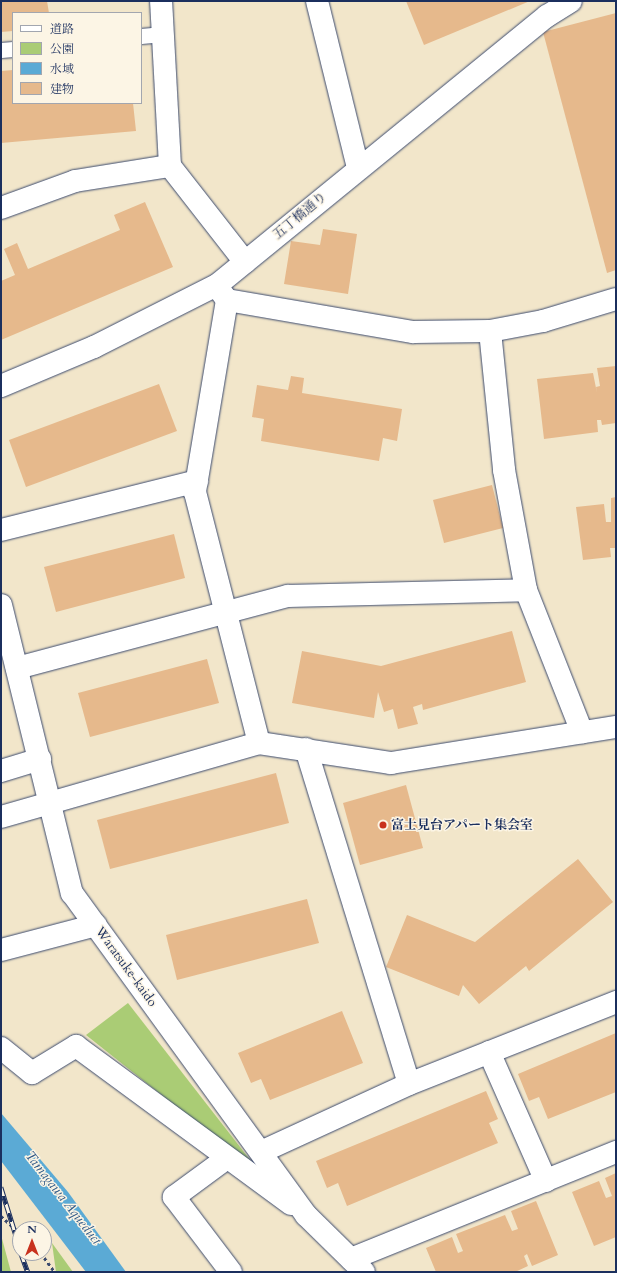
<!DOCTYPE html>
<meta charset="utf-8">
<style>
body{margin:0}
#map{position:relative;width:617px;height:1273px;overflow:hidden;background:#f2e6ca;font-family:Cardo,"Noto Serif JP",serif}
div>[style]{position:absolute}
.green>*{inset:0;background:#aacc75}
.water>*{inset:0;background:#5baad5}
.building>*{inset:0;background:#e6b98c}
.path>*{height:2.5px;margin-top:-1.25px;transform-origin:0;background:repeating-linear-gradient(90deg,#3b4a6e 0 3px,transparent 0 6px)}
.roads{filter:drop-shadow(0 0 1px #3b4a6e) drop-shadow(0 0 1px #3b4a6e)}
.service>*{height:15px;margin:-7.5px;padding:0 7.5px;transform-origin:7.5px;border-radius:7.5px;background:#fff}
.minor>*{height:22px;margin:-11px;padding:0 11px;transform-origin:11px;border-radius:11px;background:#fff}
.rail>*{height:4.5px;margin-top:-2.25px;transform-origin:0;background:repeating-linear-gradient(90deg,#fcf5e5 0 9px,#1b2f5e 0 18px);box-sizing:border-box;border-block:1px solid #1b2f5e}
.dots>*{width:11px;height:11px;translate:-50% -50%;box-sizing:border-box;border:2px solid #fcf5e5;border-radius:50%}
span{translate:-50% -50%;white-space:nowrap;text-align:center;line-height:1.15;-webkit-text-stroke:3px #fcf5e5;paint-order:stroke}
.street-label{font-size:13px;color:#1b2f5e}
.poi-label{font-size:13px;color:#1b2f5e;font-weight:700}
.left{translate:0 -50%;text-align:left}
.water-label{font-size:14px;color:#315a88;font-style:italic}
.frame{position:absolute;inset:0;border:2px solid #1b2f5e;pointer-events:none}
.legend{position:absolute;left:12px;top:12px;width:130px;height:92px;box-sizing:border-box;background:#fcf5e5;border:1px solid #a2a6af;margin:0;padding:5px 7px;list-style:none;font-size:12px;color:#1b2f5e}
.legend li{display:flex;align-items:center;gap:8px;height:20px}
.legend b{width:20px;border:1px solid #a2a6af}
.north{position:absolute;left:12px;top:1221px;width:40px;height:40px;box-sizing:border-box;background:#fcf5e5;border:1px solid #a2a6af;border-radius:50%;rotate:0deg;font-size:11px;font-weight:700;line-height:16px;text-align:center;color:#1b2f5e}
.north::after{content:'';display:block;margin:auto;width:14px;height:18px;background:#c8321e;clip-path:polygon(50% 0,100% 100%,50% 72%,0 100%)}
</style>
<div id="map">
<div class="green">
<i style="clip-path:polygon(128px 1003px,261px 1174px,86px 1035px)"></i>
<i style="clip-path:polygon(1px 1235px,11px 1272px,1px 1272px)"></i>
<i style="clip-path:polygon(52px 1243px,73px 1272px,56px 1272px)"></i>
</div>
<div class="water">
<i style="clip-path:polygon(1px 1113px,68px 1192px,126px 1272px,86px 1272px,1px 1161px)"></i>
</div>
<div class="building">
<i style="clip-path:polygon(1px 1px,47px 1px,49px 13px,13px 13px,13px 31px,1px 32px)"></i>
<i style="clip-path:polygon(406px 1px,530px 1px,424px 45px)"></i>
<i style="clip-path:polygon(616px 13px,616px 270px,607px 273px,543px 32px)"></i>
<i style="clip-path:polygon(13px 70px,13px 103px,133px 103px,136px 131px,1px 143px,1px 71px)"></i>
<i style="clip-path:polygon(145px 202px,173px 267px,1px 340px,1px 281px,15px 275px,4px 249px,17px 243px,28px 269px,120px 230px,114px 215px)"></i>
<i style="clip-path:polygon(323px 229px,357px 234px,348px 294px,284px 284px,291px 241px,320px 245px)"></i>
<i style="clip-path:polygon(616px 366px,616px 423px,602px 425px,601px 420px,597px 420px,598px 432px,544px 439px,537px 379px,593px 373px,597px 393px,596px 387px,600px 386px,597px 368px)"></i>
<i style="clip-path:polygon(291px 376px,304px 378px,302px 393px,402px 409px,397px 441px,383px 438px,379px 461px,261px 441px,264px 419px,252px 417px,257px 385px,288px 390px)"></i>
<i style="clip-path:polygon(159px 384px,177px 431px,26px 487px,9px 440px)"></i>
<i style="clip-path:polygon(492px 485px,503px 528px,444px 543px,433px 500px)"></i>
<i style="clip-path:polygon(616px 497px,616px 548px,610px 548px,611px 557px,583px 560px,576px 507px,604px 504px,606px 522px,611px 522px,611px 498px)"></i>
<i style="clip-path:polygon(174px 534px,185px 578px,56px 612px,44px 567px)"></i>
<i style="clip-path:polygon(512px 631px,526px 682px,423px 710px,422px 704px,413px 707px,418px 724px,398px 729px,393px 709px,384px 712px,378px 692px,374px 718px,292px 703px,302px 651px,381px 666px)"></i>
<i style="clip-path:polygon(207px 659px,219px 703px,90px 737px,78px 693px)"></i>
<i style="clip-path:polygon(276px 773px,289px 823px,110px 869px,97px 820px)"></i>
<i style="clip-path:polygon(406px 785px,423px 848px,360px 865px,343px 803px)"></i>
<i style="clip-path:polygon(578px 859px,613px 902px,529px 971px,526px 966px,479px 1004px,463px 985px,459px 996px,386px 967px,407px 915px,475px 942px)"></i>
<i style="clip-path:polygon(307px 899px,319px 943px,177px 980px,166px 935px)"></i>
<i style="clip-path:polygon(342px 1011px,363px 1063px,270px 1100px,261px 1079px,251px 1083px,238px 1053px)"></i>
<i style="clip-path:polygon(616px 1033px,616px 1092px,548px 1119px,539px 1097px,529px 1101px,518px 1074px)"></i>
<i style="clip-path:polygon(486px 1091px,498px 1119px,489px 1123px,498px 1143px,347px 1206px,338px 1183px,327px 1188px,316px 1161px)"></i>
<i style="clip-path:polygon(616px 1173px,616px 1237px,594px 1246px,572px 1192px,599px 1181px,606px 1198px,612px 1196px,605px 1178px)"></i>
<i style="clip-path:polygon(536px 1201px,558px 1255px,532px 1266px,527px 1254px,524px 1256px,528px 1266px,515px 1272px,436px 1272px,426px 1248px,452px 1237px,458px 1253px,463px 1251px,456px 1234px,505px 1215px,512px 1231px,518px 1229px,511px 1211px)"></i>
</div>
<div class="path">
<i style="left:1px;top:1216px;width:25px;rotate:42deg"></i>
<i style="left:41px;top:1253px;width:24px;rotate:54deg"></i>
</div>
<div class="roads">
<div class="service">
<i style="left:141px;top:36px;width:22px;rotate:-5deg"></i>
<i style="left:1px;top:50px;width:12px;rotate:-5deg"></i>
</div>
<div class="minor">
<i style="left:317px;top:1px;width:172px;rotate:76.2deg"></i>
<i style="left:170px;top:166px;width:122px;rotate:52deg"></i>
<i style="left:1px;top:208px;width:79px;rotate:-20deg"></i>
<i style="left:75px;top:181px;width:96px;rotate:-9deg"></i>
<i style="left:170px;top:166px;width:165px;rotate:-93.1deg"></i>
<i style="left:218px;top:288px;width:15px;rotate:53deg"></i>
<i style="left:227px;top:300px;width:189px;rotate:9.8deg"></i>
<i style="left:413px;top:332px;width:77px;rotate:-0.7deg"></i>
<i style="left:490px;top:331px;width:54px;rotate:-10.7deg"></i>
<i style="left:543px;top:321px;width:76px;rotate:-16.8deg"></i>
<i style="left:227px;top:300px;width:195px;rotate:99.5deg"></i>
<i style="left:195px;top:492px;width:259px;rotate:75.7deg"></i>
<i style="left:490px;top:331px;width:140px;rotate:84.2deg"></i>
<i style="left:504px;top:470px;width:122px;rotate:79.6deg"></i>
<i style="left:526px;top:590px;width:153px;rotate:68.5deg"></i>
<i style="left:1px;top:386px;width:101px;rotate:-22.8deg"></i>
<i style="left:94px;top:347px;width:138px;rotate:-26.8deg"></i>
<i style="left:217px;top:285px;width:426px;rotate:-39.2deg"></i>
<i style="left:547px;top:16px;width:28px;rotate:-32deg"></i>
<i style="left:1px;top:530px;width:202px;rotate:-14deg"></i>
<i style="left:1px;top:605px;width:297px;rotate:76.2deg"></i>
<i style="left:72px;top:893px;width:398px;rotate:54deg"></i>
<i style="left:306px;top:1215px;width:81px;rotate:44.5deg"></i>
<i style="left:17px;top:668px;width:280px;rotate:-14.9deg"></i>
<i style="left:288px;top:596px;width:238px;rotate:-1.4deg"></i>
<i style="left:306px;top:749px;width:350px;rotate:72.9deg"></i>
<i style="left:1px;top:771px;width:41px;rotate:-17.1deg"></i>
<i style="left:1px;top:817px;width:268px;rotate:-16deg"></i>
<i style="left:259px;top:743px;width:134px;rotate:8.6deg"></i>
<i style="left:391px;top:763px;width:228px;rotate:-9.1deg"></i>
<i style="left:1px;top:950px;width:98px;rotate:-14.7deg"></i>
<i style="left:1px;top:1048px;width:40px;rotate:39deg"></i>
<i style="left:32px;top:1073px;width:52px;rotate:-31.5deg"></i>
<i style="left:76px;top:1046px;width:267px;rotate:36.3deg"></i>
<i style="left:489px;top:1052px;width:141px;rotate:66.2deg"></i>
<i style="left:261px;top:1152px;width:163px;rotate:-24.7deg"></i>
<i style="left:409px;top:1084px;width:223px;rotate:-21.6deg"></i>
<i style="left:227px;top:1158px;width:66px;rotate:143.7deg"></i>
<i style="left:174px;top:1197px;width:94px;rotate:52.8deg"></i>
<i style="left:351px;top:1259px;width:286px;rotate:-22deg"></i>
</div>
</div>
<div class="rail">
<i style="left:1px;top:1187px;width:64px;rotate:72.7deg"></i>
<i style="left:21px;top:1253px;width:20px;rotate:70deg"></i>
</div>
<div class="dots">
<i style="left:383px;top:825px;background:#c8321e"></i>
</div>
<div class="street-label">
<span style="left:300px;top:216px;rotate:-40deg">五丁橋通り</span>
<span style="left:126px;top:967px;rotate:54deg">Waratsuke-kaido</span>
</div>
<div class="poi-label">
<span class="left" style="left:391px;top:825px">富士見台アパート集会室</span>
</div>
<div class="water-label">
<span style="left:63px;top:1198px;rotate:52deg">Tamagawa Aqueduct</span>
</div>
<div class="frame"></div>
<ul class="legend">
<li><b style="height:5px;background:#fff"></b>道路</li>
<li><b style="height:11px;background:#aacc75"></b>公園</li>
<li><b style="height:11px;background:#5baad5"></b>水域</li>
<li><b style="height:11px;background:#e6b98c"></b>建物</li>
</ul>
<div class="north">N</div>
</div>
